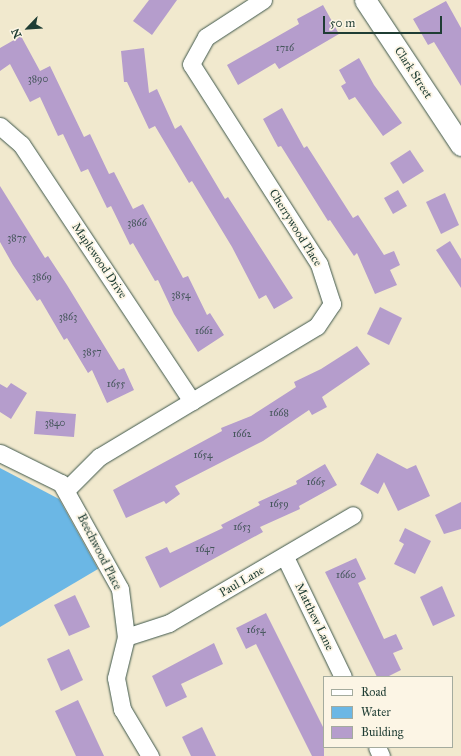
<!DOCTYPE html>
<style>
body{margin:0}
#map{position:relative;width:461px;height:756px;overflow:hidden;background:#f1e9ce;font-family:"IM FELL Great Primer",serif}
div>[style]{position:absolute}
.water>*{inset:0;background:#6bb7e5}
.building>*{inset:0;background:#b59dcc}
.roads{filter:drop-shadow(0 0 1px #3e574b) drop-shadow(0 0 1px #3e574b)}
.minor>*{height:17px;margin:-8.5px;padding:0 8.5px;transform-origin:8.5px;border-radius:8.5px;background:#fff}
.tertiary>*{height:21px;margin:-10.5px;padding:0 10.5px;transform-origin:10.5px;border-radius:10.5px;background:#fff}
span{translate:-50% -50%;white-space:nowrap;text-align:center;line-height:1.15;-webkit-text-stroke:3.5px #fcf5e5;paint-order:stroke}
.number-label{font-size:10px;color:#44555a}
.number-label span{-webkit-text-stroke-width:0}
.street-label{font-size:12px;color:#1f3d34}
.legend{position:absolute;left:323px;top:676px;width:130px;height:72px;box-sizing:border-box;background:#fcf5e5;border:1px solid #a4ab9e;margin:0;padding:5px 7px;list-style:none;font-size:12px;color:#1f3d34}
.legend li{display:flex;align-items:center;gap:8px;height:20px}
.legend b{width:20px;border:1px solid #a4ab9e}
.north{position:absolute;left:8px;top:8px;width:40px;height:40px;-webkit-text-stroke:3px #fcf5e5;paint-order:stroke;rotate:245deg;font-size:11px;font-weight:700;line-height:16px;text-align:center;color:#1f3d34}
.north::after{content:'';display:block;margin:auto;width:14px;height:18px;background:#1f3d34;clip-path:polygon(50% 0,100% 100%,50% 72%,0 100%)}
.scale{position:absolute;left:323px;top:16px;width:119px;height:18px;box-sizing:border-box;border:2px solid #1f3d34;border-top:0;padding-left:5px;font-size:12px;line-height:14px;white-space:nowrap;color:#1f3d34;-webkit-text-stroke:3px #fcf5e5;paint-order:stroke}
</style>
<div id="map">
<div class="water">
<i style="clip-path:polygon(0 468px,59px 499px,98px 569px,0 627px)"></i>
</div>
<div class="building">
<i style="clip-path:polygon(149px 0,177px 0,152px 35px,133px 21px)"></i>
<i style="clip-path:polygon(446px 1px,461px 28px,461px 86px,434px 42px,428px 45px,413px 19px)"></i>
<i style="clip-path:polygon(323px 5px,339px 34px,279px 69px,275px 63px,238px 85px,227px 65px,299px 24px,297px 19px)"></i>
<i style="clip-path:polygon(21px 36px,40px 71px,50px 66px,84px 137px,90px 134px,109px 174px,114px 172px,133px 209px,143px 204px,183px 278px,188px 276px,207px 315px,210px 313px,224px 335px,198px 352px,174px 314px,158px 280px,155px 281px,133px 243px,130px 245px,111px 206px,107px 208px,88px 169px,81px 172px,63px 134px,58px 136px,40px 97px,30px 102px,10px 64px,0 71px,0 48px)"></i>
<i style="clip-path:polygon(144px 48px,149px 93px,157px 89px,175px 129px,181px 125px,225px 199px,228px 197px,293px 298px,274px 309px,266px 295px,259px 299px,232px 247px,192px 181px,189px 183px,155px 126px,149px 129px,127px 82px,124px 82px,121px 51px)"></i>
<i style="clip-path:polygon(359px 58px,374px 85px,402px 123px,383px 136px,355px 97px,349px 100px,341px 86px,346px 83px,339px 70px)"></i>
<i style="clip-path:polygon(282px 108px,304px 148px,307px 146px,353px 218px,358px 215px,384px 255px,394px 251px,400px 265px,390px 270px,397px 285px,375px 294px,357px 253px,354px 256px,330px 220px,328px 221px,281px 146px,278px 147px,263px 119px)"></i>
<i style="clip-path:polygon(410px 150px,424px 171px,403px 184px,390px 163px)"></i>
<i style="clip-path:polygon(0 186px,45px 258px,48px 256px,67px 285px,119px 370px,124px 368px,134px 390px,107px 403px,92px 370px,88px 373px,67px 338px,64px 340px,40px 299px,37px 301px,13px 265px,0 242px)"></i>
<i style="clip-path:polygon(398px 190px,407px 206px,393px 214px,384px 198px)"></i>
<i style="clip-path:polygon(445px 193px,459px 225px,441px 234px,426px 202px)"></i>
<i style="clip-path:polygon(450px 241px,461px 259px,461px 288px,436px 250px)"></i>
<i style="clip-path:polygon(380px 307px,402px 318px,389px 345px,367px 334px)"></i>
<i style="clip-path:polygon(357px 346px,370px 364px,322px 397px,327px 407px,312px 415px,309px 410px,263px 441px,175px 486px,180px 494px,166px 504px,164px 501px,126px 518px,113px 490px,222px 431px,221px 428px,251px 416px,296px 387px,294px 382px,321px 369px)"></i>
<i style="clip-path:polygon(11px 383px,27px 393px,11px 419px,0 412px,0 384px,7px 388px)"></i>
<i style="clip-path:polygon(36px 411px,76px 414px,74px 437px,34px 434px)"></i>
<i style="clip-path:polygon(377px 453px,407px 469px,416px 465px,430px 496px,398px 511px,384px 482px,378px 494px,360px 484px)"></i>
<i style="clip-path:polygon(325px 464px,337px 485px,299px 506px,300px 509px,260px 527px,263px 532px,160px 588px,145px 557px,167px 547px,170px 553px,223px 528px,221px 525px,260px 505px,258px 502px,297px 484px,296px 481px)"></i>
<i style="clip-path:polygon(461px 502px,461px 529px,444px 534px,435px 515px)"></i>
<i style="clip-path:polygon(405px 528px,431px 541px,415px 574px,394px 564px,404px 544px,399px 541px)"></i>
<i style="clip-path:polygon(356px 558px,366px 579px,358px 583px,384px 639px,396px 634px,403px 649px,393px 653px,401px 670px,387px 677px,377px 677px,325px 572px)"></i>
<i style="clip-path:polygon(442px 586px,455px 616px,433px 626px,420px 597px)"></i>
<i style="clip-path:polygon(75px 595px,90px 627px,69px 636px,54px 605px)"></i>
<i style="clip-path:polygon(266px 613px,324px 729px,324px 756px,312px 756px,256px 644px,246px 649px,236px 628px)"></i>
<i style="clip-path:polygon(214px 643px,223px 664px,181px 684px,187px 697px,166px 707px,152px 676px)"></i>
<i style="clip-path:polygon(69px 649px,83px 680px,61px 691px,47px 659px)"></i>
<i style="clip-path:polygon(78px 700px,104px 756px,76px 756px,55px 711px)"></i>
<i style="clip-path:polygon(202px 727px,216px 756px,191px 756px,182px 737px)"></i>
</div>
<div class="roads">
<div class="minor">
<i style="left:0;top:126px;width:28px;rotate:41deg"></i>
<i style="left:21px;top:144px;width:309px;rotate:56.4deg"></i>
<i style="left:0;top:453px;width:68px;rotate:26.2deg"></i>
<i style="left:61px;top:483px;width:121px;rotate:60.9deg"></i>
<i style="left:120px;top:589px;width:48px;rotate:82.9deg"></i>
<i style="left:126px;top:637px;width:42px;rotate:103.7deg"></i>
<i style="left:116px;top:678px;width:32px;rotate:79deg"></i>
<i style="left:122px;top:709px;width:55px;rotate:59.2deg"></i>
<i style="left:66px;top:490px;width:47px;rotate:-45deg"></i>
<i style="left:99px;top:457px;width:254px;rotate:-31deg"></i>
<i style="left:317px;top:326px;width:27px;rotate:-56deg"></i>
<i style="left:332px;top:304px;width:42px;rotate:-108deg"></i>
<i style="left:319px;top:264px;width:237px;rotate:-122.6deg"></i>
<i style="left:191px;top:64px;width:31px;rotate:-61deg"></i>
<i style="left:206px;top:37px;width:68px;rotate:-33deg"></i>
<i style="left:285px;top:557px;width:133px;rotate:64.2deg"></i>
<i style="left:126px;top:637px;width:45px;rotate:-18deg"></i>
<i style="left:169px;top:623px;width:213px;rotate:-30.4deg"></i>
<i style="left:377px;top:747px;width:10px;rotate:66deg"></i>
</div>
<div class="tertiary">
<i style="left:365px;top:0;width:174px;rotate:56.5deg"></i>
</div>
</div>
<div class="number-label">
<span style="left:285px;top:49px">1716</span>
<span style="left:38px;top:80px">3890</span>
<span style="left:137px;top:224px">3866</span>
<span style="left:17px;top:239px">3875</span>
<span style="left:42px;top:278px">3869</span>
<span style="left:181px;top:296px">3854</span>
<span style="left:68px;top:318px">3863</span>
<span style="left:204px;top:332px">1661</span>
<span style="left:92px;top:353px">3857</span>
<span style="left:116px;top:385px">1655</span>
<span style="left:279px;top:414px">1668</span>
<span style="left:55px;top:424px">3840</span>
<span style="left:242px;top:435px">1662</span>
<span style="left:203px;top:456px">1654</span>
<span style="left:316px;top:483px">1665</span>
<span style="left:279px;top:505px">1659</span>
<span style="left:242px;top:528px">1653</span>
<span style="left:205px;top:550px">1647</span>
<span style="left:346px;top:576px">1660</span>
<span style="left:256px;top:631px">1654</span>
</div>
<div class="street-label">
<span style="left:413px;top:73px;rotate:57deg">Clark Street</span>
<span style="left:295px;top:228px;rotate:58deg">Cherrywood Place</span>
<span style="left:99px;top:261px;rotate:56deg">Maplewood Drive</span>
<span style="left:99px;top:552px;rotate:63deg">Beechwood Place</span>
<span style="left:242px;top:582px;rotate:-30deg">Paul Lane</span>
<span style="left:314px;top:617px;rotate:64deg">Matthew Lane</span>
</div>
<ul class="legend">
<li><b style="height:5px;background:#fff"></b>Road</li>
<li><b style="height:11px;background:#6bb7e5"></b>Water</li>
<li><b style="height:11px;background:#b59dcc"></b>Building</li>
</ul>
<div class="north">N</div>
<div class="scale">50 m</div>
</div>
